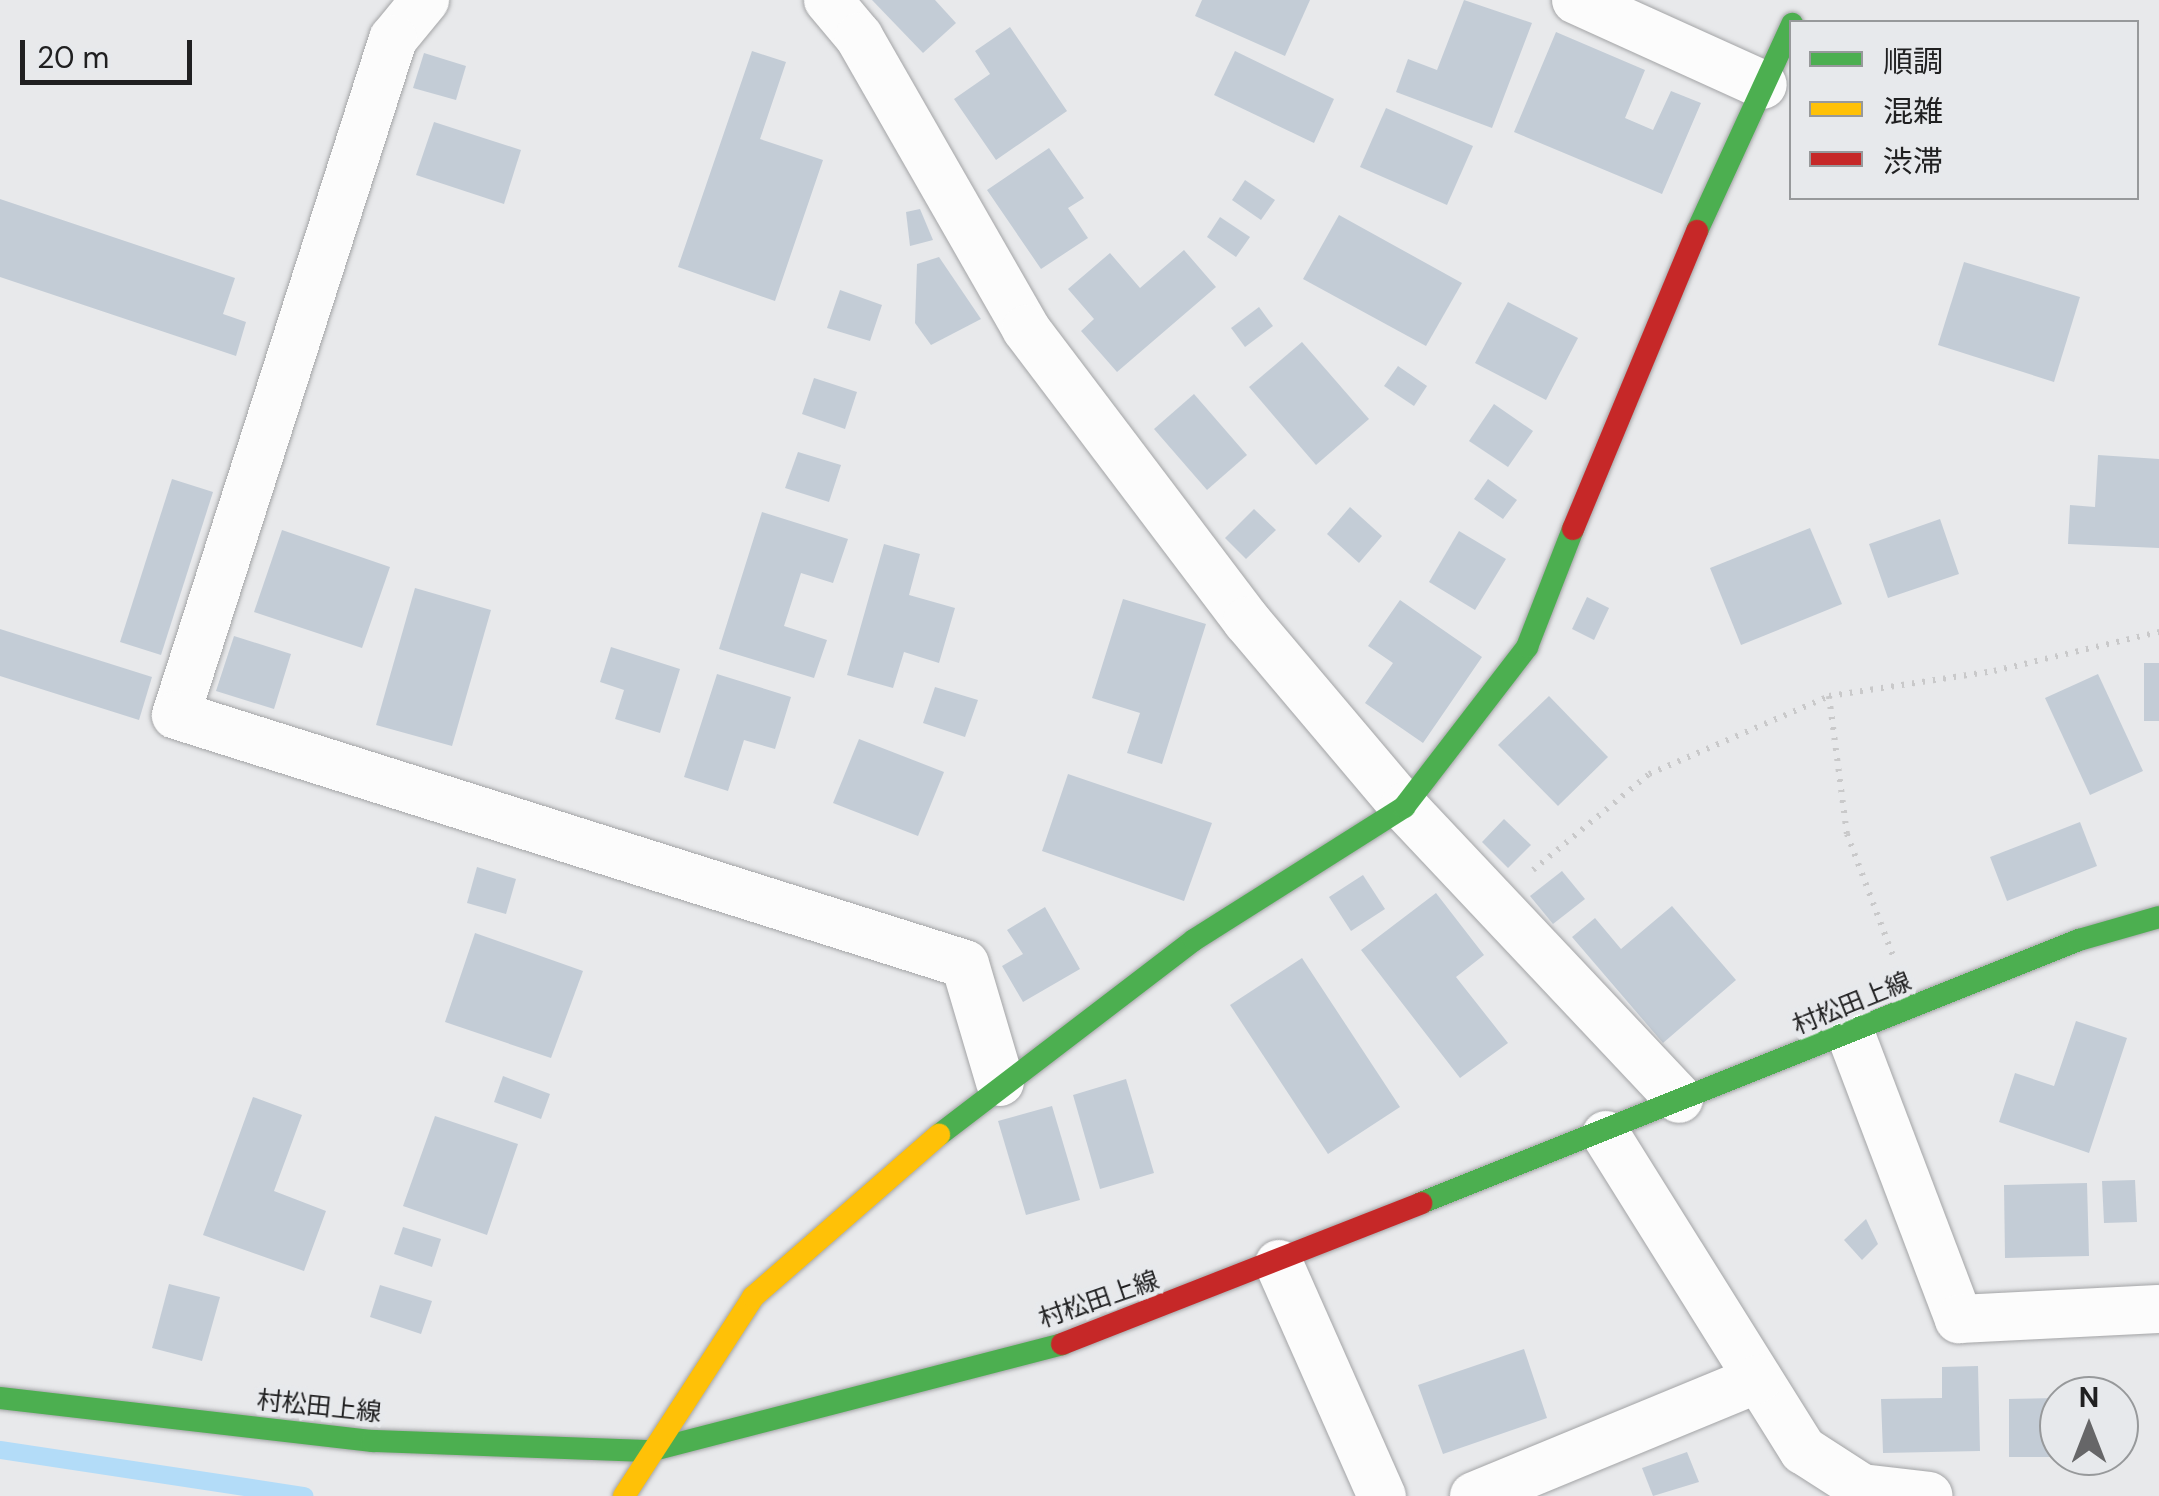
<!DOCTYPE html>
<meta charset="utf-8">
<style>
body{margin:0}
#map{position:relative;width:2159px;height:1496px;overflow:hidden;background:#e8e9eb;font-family:"DM Sans","Noto Sans JP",sans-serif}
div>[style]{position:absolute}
.stream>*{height:18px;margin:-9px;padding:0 9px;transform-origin:9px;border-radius:9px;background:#b3dcf8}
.building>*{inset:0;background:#c3ccd6}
.path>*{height:6px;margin-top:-3px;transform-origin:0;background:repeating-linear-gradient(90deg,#c9c9ca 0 2.5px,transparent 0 10.5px)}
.roads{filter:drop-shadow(0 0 2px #a3a4a6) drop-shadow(0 0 2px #a3a4a6)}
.street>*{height:48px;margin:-24px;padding:0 24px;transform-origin:24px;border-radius:24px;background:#fcfcfc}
.fast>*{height:22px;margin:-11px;padding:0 11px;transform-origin:11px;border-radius:11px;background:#4caf50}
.slow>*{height:22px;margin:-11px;padding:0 11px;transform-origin:11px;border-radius:11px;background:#ffc107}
.jam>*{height:22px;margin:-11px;padding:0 11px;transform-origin:11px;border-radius:11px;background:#c62828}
span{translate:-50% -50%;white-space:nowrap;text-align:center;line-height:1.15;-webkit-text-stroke:9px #e7e9ec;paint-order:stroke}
.street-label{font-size:25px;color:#202021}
.legend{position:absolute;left:1789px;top:20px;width:350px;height:180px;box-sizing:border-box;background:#e7e9ec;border:2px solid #97999b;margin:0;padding:12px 18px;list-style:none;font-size:30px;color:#202021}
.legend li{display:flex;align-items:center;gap:20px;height:50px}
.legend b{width:50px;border:2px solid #97999b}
.north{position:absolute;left:2039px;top:1376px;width:100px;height:100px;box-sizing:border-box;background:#e7e9ec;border:2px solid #97999b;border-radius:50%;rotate:0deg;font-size:28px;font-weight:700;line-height:40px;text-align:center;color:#202021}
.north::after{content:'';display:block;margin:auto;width:35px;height:45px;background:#666668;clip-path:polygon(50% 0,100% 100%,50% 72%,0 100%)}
.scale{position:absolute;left:20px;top:40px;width:172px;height:45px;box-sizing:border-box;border:5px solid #202021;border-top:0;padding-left:12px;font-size:30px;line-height:35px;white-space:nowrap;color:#202021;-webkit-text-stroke:8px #e7e9ec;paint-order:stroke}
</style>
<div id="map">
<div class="stream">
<i style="left:0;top:1450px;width:308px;rotate:8.6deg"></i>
</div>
<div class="building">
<i style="clip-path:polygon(872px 0,935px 0,956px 23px,923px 53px)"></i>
<i style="clip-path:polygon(1202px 0,1310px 0,1285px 56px,1195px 16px)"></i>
<i style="clip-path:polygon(1464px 0,1532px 23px,1492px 128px,1396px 92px,1408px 59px,1437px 70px)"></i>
<i style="clip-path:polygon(1010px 27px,1067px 111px,996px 160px,954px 99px,990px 74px,975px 51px)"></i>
<i style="clip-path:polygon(1556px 32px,1645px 70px,1625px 118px,1653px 130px,1671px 91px,1701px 103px,1662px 194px,1514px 132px)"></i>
<i style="clip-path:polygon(752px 51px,786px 62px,760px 139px,823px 160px,775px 301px,678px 267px)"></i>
<i style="clip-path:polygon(1235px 51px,1334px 99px,1314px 143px,1214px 95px)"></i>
<i style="clip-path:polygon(424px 53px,466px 66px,456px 100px,413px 88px)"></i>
<i style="clip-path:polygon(1386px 108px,1473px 146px,1447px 205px,1360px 167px)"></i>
<i style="clip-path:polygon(434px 122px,521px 150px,504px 204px,416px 175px)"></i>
<i style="clip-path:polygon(1049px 148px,1084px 198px,1068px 208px,1088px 238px,1041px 269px,987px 190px)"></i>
<i style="clip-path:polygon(1245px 180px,1275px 200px,1261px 220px,1232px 200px)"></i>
<i style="clip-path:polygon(0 199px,235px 278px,223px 314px,246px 322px,236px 356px,0 277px)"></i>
<i style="clip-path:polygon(920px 209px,933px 240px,910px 246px,906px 212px)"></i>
<i style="clip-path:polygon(1339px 215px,1462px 283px,1426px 346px,1303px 279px)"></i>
<i style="clip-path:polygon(1220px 217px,1250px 237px,1236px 257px,1207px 237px)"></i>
<i style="clip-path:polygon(1184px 250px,1216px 287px,1117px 372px,1081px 331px,1094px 319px,1068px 289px,1110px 253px,1140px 288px)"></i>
<i style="clip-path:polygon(939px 257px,981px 319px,931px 345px,915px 323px,917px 264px)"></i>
<i style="clip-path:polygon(1964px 262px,2080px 297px,2054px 382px,1938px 345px)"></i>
<i style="clip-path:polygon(840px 290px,882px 305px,870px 341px,827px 328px)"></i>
<i style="clip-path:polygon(1508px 302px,1578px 338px,1546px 400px,1475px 363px)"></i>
<i style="clip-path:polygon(1259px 307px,1273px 326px,1245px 347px,1231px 328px)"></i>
<i style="clip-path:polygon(1302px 342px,1369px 419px,1316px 465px,1249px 387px)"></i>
<i style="clip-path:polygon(1398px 366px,1427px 386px,1414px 406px,1384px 386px)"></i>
<i style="clip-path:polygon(814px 378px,857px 392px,845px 429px,802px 414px)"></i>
<i style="clip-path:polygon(1194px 394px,1247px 455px,1207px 490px,1154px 429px)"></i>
<i style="clip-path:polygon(1494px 404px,1533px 431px,1508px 467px,1469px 441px)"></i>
<i style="clip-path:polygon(798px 452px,841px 465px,829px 502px,785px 488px)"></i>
<i style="clip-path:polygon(2098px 455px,2159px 459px,2159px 548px,2068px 544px,2070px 505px,2095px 507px)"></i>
<i style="clip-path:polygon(172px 479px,213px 492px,161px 655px,120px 642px)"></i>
<i style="clip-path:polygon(1488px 479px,1517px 500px,1503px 519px,1474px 499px)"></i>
<i style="clip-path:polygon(1350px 507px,1382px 536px,1359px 563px,1327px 534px)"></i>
<i style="clip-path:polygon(1254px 509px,1276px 530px,1246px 559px,1225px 538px)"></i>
<i style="clip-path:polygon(762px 512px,848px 539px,833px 583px,801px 573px,784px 626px,827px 640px,814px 678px,719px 649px)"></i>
<i style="clip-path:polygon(1940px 519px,1959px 574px,1888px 598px,1869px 544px)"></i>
<i style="clip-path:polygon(1810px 528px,1842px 604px,1741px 645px,1710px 568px)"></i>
<i style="clip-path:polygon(282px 530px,390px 567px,362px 648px,254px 612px)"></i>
<i style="clip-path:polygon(1459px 531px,1506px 559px,1475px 610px,1429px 582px)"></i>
<i style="clip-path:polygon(884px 544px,920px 554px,909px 595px,955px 608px,939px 663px,904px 652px,893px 688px,847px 675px)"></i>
<i style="clip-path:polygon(415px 588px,491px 610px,452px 746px,376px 725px)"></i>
<i style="clip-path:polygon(1587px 597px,1609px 608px,1594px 640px,1572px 629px)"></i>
<i style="clip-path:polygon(1123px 599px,1206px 624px,1162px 764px,1127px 753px,1140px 713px,1092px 698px)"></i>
<i style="clip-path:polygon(1400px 600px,1482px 657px,1423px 743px,1365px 703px,1393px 663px,1368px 646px)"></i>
<i style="clip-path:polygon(0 629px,152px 677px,139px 720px,0 676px)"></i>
<i style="clip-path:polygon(234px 636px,291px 654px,274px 709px,216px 691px)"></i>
<i style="clip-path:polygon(611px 647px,680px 669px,660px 733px,615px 719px,624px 690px,600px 682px)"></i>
<i style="clip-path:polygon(2144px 663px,2159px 663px,2159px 721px,2144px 721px)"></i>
<i style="clip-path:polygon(717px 674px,791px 697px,775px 749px,744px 740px,728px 791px,684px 777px)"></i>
<i style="clip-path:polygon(2098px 674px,2143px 771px,2090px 795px,2045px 698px)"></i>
<i style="clip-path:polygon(935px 687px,978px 700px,965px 737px,923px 723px)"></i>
<i style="clip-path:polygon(1549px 696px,1608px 757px,1558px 806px,1498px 745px)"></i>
<i style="clip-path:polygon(859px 739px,944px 772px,918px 836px,833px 803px)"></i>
<i style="clip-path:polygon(1068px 774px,1212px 823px,1184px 901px,1042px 851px)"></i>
<i style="clip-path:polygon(1504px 819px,1531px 845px,1508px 868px,1482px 842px)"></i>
<i style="clip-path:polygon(2080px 822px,2097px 866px,2007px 901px,1990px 857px)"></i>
<i style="clip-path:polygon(477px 867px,516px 879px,506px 914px,467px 903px)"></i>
<i style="clip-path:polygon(1562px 871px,1585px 899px,1553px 924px,1530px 896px)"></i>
<i style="clip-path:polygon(1363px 875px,1385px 909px,1351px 931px,1329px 897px)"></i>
<i style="clip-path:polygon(1436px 893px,1484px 955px,1456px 977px,1508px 1043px,1460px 1078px,1361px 950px)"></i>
<i style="clip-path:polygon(1672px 906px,1736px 980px,1663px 1043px,1572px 937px,1595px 918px,1621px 949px)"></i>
<i style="clip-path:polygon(1045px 907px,1080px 969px,1023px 1002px,1002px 966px,1023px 954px,1007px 930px)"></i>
<i style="clip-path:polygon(475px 933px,583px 971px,551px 1058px,445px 1022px)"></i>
<i style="clip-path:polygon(1302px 958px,1400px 1107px,1328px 1154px,1230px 1005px)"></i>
<i style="clip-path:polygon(2076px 1021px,2127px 1038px,2089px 1153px,1999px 1122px,2015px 1073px,2054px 1086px)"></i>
<i style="clip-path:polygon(503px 1076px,550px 1094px,541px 1119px,494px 1102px)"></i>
<i style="clip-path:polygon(1126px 1079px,1154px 1173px,1100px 1189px,1073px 1095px)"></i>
<i style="clip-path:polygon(253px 1097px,302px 1115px,274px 1191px,326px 1211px,304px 1271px,203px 1235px)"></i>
<i style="clip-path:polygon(1052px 1106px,1080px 1200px,1026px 1215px,998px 1121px)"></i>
<i style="clip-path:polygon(435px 1116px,518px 1144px,487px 1235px,403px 1206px)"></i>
<i style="clip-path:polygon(2135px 1180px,2137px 1222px,2104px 1223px,2102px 1181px)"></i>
<i style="clip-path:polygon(2087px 1183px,2089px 1256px,2005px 1258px,2004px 1185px)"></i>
<i style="clip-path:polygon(1866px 1219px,1878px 1244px,1862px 1260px,1844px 1240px)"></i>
<i style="clip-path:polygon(403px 1227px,441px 1239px,432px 1267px,394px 1254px)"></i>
<i style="clip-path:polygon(169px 1284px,220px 1297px,202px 1361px,152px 1348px)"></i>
<i style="clip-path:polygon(380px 1285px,432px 1301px,421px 1334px,370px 1317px)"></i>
<i style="clip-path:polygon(1524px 1349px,1547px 1418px,1443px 1454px,1418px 1385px)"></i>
<i style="clip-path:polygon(1978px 1366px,1980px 1451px,1883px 1453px,1881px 1399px,1942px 1398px,1942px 1367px)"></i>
<i style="clip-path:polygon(2059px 1398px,2059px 1457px,2009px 1457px,2009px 1399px)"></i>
<i style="clip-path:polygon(1687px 1452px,1699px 1482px,1653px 1496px,1642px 1468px)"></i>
</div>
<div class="path">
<i style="left:1829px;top:696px;width:139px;rotate:82.6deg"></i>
<i style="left:1847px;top:834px;width:130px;rotate:69.3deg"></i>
<i style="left:1533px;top:870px;width:151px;rotate:-39.6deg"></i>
<i style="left:1649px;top:774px;width:196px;rotate:-23.4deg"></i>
<i style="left:1829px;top:696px;width:167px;rotate:-8.6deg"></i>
<i style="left:1994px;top:671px;width:170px;rotate:-13.3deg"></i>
</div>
<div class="roads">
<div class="street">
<i style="left:425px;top:0;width:50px;rotate:129.4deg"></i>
<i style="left:393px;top:39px;width:710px;rotate:107.8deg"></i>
<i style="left:176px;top:715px;width:827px;rotate:17.52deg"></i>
<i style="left:965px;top:964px;width:123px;rotate:73.5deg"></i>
<i style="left:828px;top:0;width:48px;rotate:50deg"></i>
<i style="left:859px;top:37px;width:336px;rotate:60.2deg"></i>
<i style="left:1026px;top:329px;width:366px;rotate:52.9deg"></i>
<i style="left:1247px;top:621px;width:243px;rotate:49.8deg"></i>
<i style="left:1404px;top:807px;width:401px;rotate:46.7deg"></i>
<i style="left:1576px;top:0;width:205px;rotate:24.4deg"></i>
<i style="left:1851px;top:1035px;width:304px;rotate:69.2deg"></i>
<i style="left:1959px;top:1319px;width:200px;rotate:-2.9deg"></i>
<i style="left:1606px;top:1135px;width:372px;rotate:58deg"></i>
<i style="left:1803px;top:1450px;width:70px;rotate:32.8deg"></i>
<i style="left:1862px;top:1488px;width:67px;rotate:6.8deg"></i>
<i style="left:1279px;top:1264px;width:254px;rotate:66.1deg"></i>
<i style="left:1474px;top:1496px;width:307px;rotate:-22.4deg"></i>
</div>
<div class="fast">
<i style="left:1697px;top:231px;width:228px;rotate:-65.3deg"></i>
<i style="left:939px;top:1135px;width:321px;rotate:-37.4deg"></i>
<i style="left:1194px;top:940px;width:249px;rotate:-32.3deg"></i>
<i style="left:1404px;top:807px;width:202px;rotate:-52.4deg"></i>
<i style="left:1527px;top:647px;width:127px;rotate:-68.7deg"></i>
<i style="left:1421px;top:1203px;width:709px;rotate:-21.79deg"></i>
<i style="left:2079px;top:940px;width:83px;rotate:-16deg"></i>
<i style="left:0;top:1398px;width:375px;rotate:6.6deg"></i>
<i style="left:373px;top:1441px;width:276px;rotate:2.1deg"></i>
<i style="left:649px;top:1451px;width:427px;rotate:-14.5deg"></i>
</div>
<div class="slow">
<i style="left:624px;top:1496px;width:237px;rotate:-57deg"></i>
<i style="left:753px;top:1297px;width:247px;rotate:-41.1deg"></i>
</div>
<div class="jam">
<i style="left:1573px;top:529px;width:323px;rotate:-67.4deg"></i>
<i style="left:1062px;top:1344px;width:386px;rotate:-21.4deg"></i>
</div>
</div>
<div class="street-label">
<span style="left:1852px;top:1004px;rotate:-22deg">村松田上線</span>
<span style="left:1099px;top:1300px;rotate:-19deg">村松田上線</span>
<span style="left:319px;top:1407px;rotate:6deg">村松田上線</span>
</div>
<ul class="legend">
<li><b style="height:12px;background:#4caf50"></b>順調</li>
<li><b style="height:12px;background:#ffc107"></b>混雑</li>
<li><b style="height:12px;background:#c62828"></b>渋滞</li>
</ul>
<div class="north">N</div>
<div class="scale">20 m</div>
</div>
